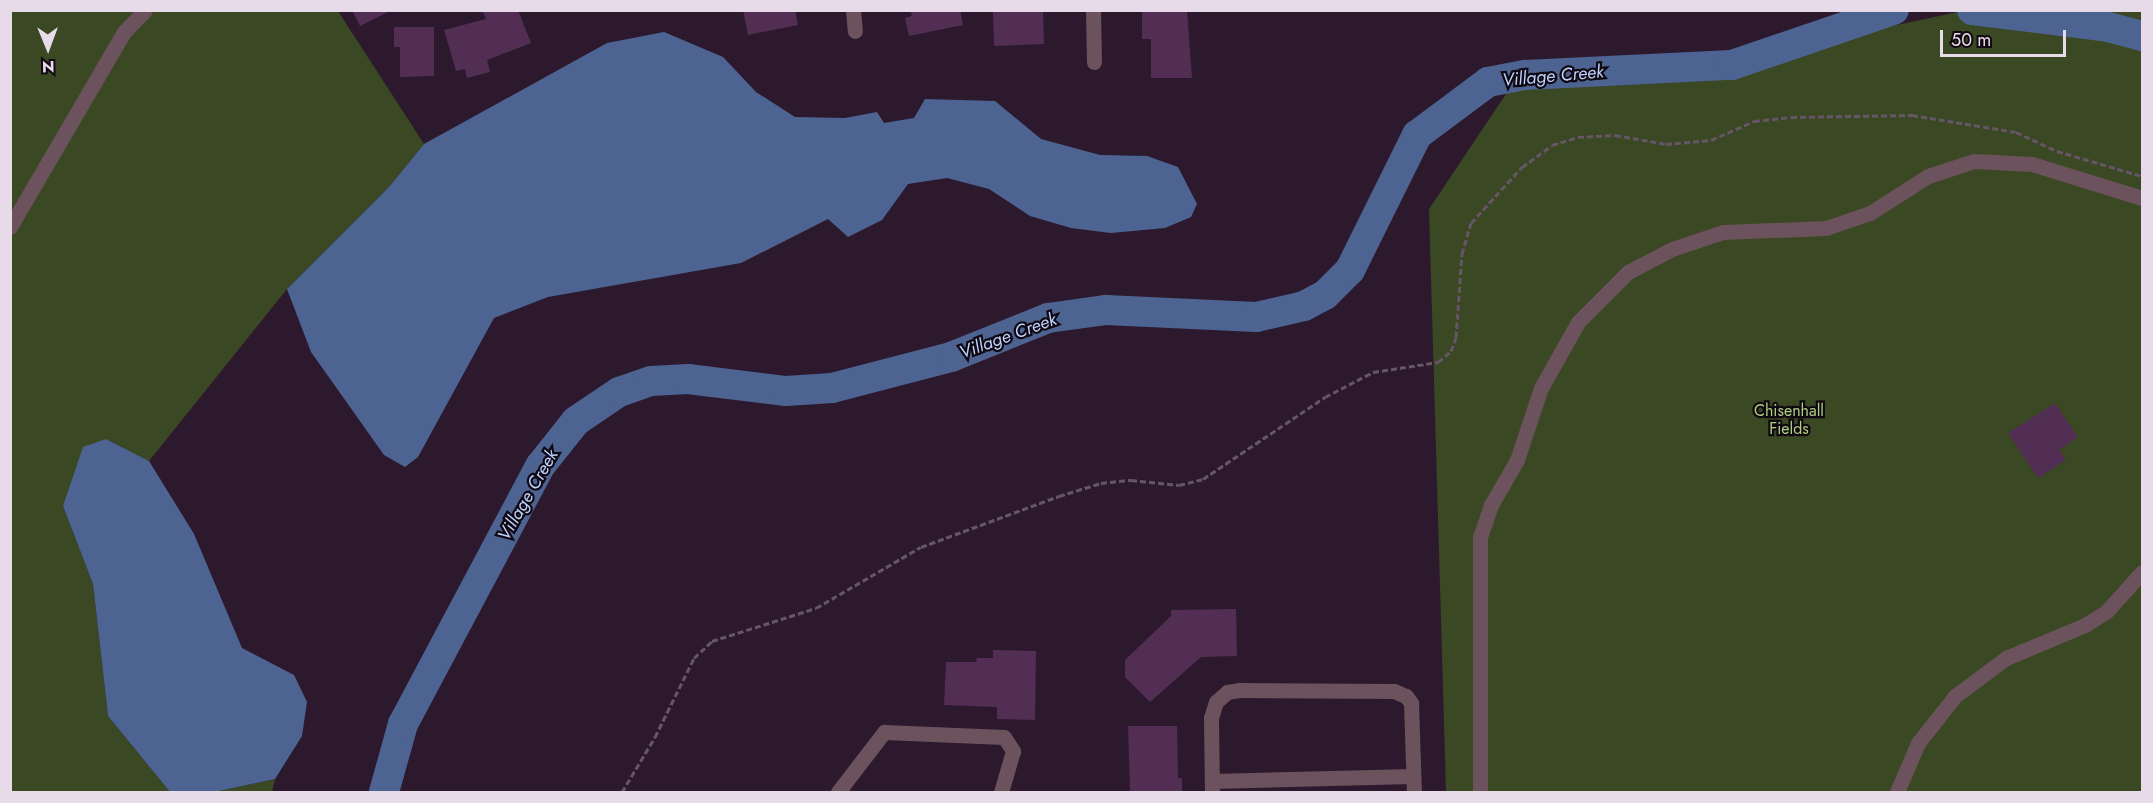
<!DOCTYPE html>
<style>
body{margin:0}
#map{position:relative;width:2153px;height:803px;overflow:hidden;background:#2d192e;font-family:Jost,sans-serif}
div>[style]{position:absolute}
.green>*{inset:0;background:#3a4823}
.water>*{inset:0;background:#4d6492}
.river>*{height:30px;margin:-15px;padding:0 15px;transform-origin:15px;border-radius:15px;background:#4d6492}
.building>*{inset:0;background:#522e55}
.path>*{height:3px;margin-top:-1.5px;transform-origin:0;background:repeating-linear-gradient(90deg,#665467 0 6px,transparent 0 9px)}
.minor>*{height:15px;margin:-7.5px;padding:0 7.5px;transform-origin:7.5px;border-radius:7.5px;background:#6b525c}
span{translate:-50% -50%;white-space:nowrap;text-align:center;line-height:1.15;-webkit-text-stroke:4.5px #100811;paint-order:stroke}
.park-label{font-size:16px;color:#afce80}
.water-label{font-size:18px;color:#bcd3ff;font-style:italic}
.frame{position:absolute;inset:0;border:12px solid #e8dbe9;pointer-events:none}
.north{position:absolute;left:18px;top:18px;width:60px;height:60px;-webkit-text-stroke:4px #100811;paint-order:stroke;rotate:179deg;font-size:16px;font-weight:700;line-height:24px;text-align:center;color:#e8dbe9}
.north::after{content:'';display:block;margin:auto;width:21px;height:27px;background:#e8dbe9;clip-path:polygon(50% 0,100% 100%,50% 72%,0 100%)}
.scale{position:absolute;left:1940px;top:30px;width:126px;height:27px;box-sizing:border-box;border:3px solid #e8dbe9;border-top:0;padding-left:8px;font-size:18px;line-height:21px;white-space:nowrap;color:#e8dbe9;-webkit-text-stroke:4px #100811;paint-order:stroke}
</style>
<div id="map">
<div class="green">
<i style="clip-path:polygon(10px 11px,338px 11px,424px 144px,389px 187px,287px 289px,149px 461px,106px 439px,63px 506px,93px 584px,108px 716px,170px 792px,11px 792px)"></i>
<i style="clip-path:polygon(1963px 11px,2142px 11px,2142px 792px,1446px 792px,1429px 209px,1514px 82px,1716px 63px)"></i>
<i style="clip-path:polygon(275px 779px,272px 792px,191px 792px,219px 791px)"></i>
</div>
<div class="water">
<i style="clip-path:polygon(664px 32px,723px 57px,756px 92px,795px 117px,845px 118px,877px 112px,884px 123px,914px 118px,925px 99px,995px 101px,1041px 139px,1100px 155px,1147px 156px,1178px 167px,1197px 204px,1191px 217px,1165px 228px,1111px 233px,1071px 228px,1030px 216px,989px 189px,947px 178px,908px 184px,882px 220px,848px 237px,828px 219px,741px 263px,548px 297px,494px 318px,418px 457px,405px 467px,384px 455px,311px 352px,287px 289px,389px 187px,424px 144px,607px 43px)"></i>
<i style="clip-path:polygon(106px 439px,149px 461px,194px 534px,242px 648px,294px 675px,307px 702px,302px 736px,275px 779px,219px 791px,170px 792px,108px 716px,93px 584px,63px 506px,83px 447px)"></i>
</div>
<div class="river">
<i style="left:1972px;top:10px;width:137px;rotate:7.1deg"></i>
<i style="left:2108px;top:27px;width:35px;rotate:15deg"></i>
<i style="left:384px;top:792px;width:71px;rotate:-74.4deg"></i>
<i style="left:403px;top:724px;width:293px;rotate:-62deg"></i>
<i style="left:541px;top:465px;width:56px;rotate:-51.5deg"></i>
<i style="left:576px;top:421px;width:52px;rotate:-34deg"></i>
<i style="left:619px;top:392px;width:34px;rotate:-19deg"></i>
<i style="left:651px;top:381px;width:37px;rotate:-3deg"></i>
<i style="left:688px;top:379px;width:99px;rotate:7deg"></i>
<i style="left:786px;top:391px;width:46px;rotate:-3.7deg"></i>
<i style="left:832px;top:388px;width:123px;rotate:-14.6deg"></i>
<i style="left:951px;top:357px;width:105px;rotate:-21.9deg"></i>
<i style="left:1048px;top:318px;width:59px;rotate:-7.9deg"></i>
<i style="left:1106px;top:310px;width:150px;rotate:2.7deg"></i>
<i style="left:1256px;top:317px;width:49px;rotate:-12.9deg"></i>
<i style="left:1304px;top:306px;width:24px;rotate:-28deg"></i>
<i style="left:1325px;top:295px;width:35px;rotate:-45deg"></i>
<i style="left:1350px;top:270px;width:151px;rotate:-63.6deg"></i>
<i style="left:1417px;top:135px;width:89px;rotate:-36.7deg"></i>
<i style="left:1488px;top:82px;width:38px;rotate:-11deg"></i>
<i style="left:1525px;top:75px;width:207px;rotate:-2.8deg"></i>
<i style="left:1732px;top:65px;width:171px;rotate:-18.8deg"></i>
</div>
<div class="building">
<i style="clip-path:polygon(352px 10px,392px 10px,360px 26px)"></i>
<i style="clip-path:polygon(482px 10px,518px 10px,531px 43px,487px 60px,490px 72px,467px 78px,465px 69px,456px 71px,444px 30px,486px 19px)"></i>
<i style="clip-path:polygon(743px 10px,795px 10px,798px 25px,748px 35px)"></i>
<i style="clip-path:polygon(910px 10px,960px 10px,963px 25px,909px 36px,905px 18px,912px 16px)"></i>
<i style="clip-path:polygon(1142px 10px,1187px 10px,1192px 78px,1151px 78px,1151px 39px,1142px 39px)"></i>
<i style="clip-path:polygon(1043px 11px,1044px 44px,994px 46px,993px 12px)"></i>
<i style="clip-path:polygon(394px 27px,434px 27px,434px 76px,400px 77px,400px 47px,394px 47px)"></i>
<i style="clip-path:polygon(2055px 403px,2078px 437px,2059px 450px,2066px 460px,2038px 478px,2008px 433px)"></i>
<i style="clip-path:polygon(1236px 609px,1237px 656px,1201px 657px,1150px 702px,1125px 677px,1125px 660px,1171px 616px,1171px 610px)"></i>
<i style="clip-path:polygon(993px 650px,1036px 651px,1035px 720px,997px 719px,997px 707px,944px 705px,946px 662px,976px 662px,977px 658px,993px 658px)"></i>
<i style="clip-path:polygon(1128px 726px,1177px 726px,1178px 778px,1182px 778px,1182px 792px,1130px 792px)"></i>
</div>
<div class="path">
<i style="left:622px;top:792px;width:64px;rotate:-59deg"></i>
<i style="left:655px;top:737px;width:88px;rotate:-63.7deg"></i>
<i style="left:694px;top:658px;width:25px;rotate:-43deg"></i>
<i style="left:712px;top:641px;width:109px;rotate:-17.6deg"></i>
<i style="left:816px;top:608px;width:121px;rotate:-30.2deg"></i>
<i style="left:921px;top:547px;width:147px;rotate:-20.3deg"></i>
<i style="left:1059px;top:496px;width:44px;rotate:-17.2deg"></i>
<i style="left:1101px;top:483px;width:30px;rotate:-6deg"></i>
<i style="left:1131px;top:480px;width:48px;rotate:5.9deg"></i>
<i style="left:1179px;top:485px;width:25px;rotate:-14deg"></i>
<i style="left:1203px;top:479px;width:147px;rotate:-33.9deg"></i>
<i style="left:1325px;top:397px;width:54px;rotate:-27.5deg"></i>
<i style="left:1373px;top:372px;width:66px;rotate:-8.7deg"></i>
<i style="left:1438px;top:362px;width:17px;rotate:-40deg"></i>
<i style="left:1451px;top:351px;width:15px;rotate:-70deg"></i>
<i style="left:1456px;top:337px;width:83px;rotate:-85.9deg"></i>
<i style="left:1462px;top:254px;width:32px;rotate:-74deg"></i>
<i style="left:1471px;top:223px;width:76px;rotate:-47.7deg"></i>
<i style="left:1522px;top:167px;width:37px;rotate:-36deg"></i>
<i style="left:1552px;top:145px;width:27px;rotate:-17deg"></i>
<i style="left:1578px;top:137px;width:37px;rotate:-3deg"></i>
<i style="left:1615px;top:135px;width:52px;rotate:10deg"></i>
<i style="left:1666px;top:144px;width:45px;rotate:-5.1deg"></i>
<i style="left:1711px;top:140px;width:47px;rotate:-23.8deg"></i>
<i style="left:1754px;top:121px;width:37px;rotate:-6deg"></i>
<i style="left:1791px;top:117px;width:121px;rotate:-0.9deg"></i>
<i style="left:1912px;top:115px;width:105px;rotate:9.3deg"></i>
<i style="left:2016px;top:132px;width:45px;rotate:24.9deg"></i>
<i style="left:2057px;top:151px;width:89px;rotate:16.4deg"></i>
</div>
<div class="minor">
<i style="left:853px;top:10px;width:21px;rotate:85deg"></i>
<i style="left:1093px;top:10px;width:52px;rotate:88.9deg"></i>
<i style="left:10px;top:227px;width:226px;rotate:-59.7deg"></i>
<i style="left:124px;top:32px;width:30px;rotate:-46deg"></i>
<i style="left:1212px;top:781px;width:201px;rotate:-1.4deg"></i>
<i style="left:838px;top:792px;width:76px;rotate:-52.5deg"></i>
<i style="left:884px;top:732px;width:120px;rotate:2.4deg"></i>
<i style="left:1004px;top:737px;width:17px;rotate:57deg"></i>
<i style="left:1013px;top:751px;width:43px;rotate:106.3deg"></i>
<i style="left:1212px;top:792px;width:74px;rotate:-90.8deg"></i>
<i style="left:1211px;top:718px;width:17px;rotate:-73deg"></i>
<i style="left:1216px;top:702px;width:15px;rotate:-42deg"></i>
<i style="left:1227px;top:692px;width:12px;rotate:-9deg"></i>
<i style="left:1239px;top:690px;width:155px;rotate:0.4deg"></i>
<i style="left:1394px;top:691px;width:13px;rotate:23deg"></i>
<i style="left:1406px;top:696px;width:9px;rotate:54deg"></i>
<i style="left:1411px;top:703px;width:89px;rotate:88.1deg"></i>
<i style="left:1480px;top:792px;width:255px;rotate:-90deg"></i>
<i style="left:1480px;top:537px;width:34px;rotate:-71deg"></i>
<i style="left:1491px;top:505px;width:52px;rotate:-60deg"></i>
<i style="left:1517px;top:460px;width:76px;rotate:-71.6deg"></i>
<i style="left:1541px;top:388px;width:76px;rotate:-60.7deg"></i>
<i style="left:1578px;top:322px;width:71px;rotate:-45deg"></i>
<i style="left:1628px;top:272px;width:50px;rotate:-27.6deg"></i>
<i style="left:1672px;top:249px;width:54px;rotate:-18.4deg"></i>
<i style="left:1723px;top:232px;width:103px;rotate:-2.2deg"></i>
<i style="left:1826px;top:228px;width:46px;rotate:-18.8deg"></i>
<i style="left:1870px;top:213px;width:69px;rotate:-32.5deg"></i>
<i style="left:1928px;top:176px;width:48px;rotate:-18.1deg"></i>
<i style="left:1974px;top:161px;width:58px;rotate:3deg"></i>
<i style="left:2032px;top:164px;width:115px;rotate:17.2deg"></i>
<i style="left:1897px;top:792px;width:53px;rotate:-66.8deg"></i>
<i style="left:1918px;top:743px;width:60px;rotate:-51.8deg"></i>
<i style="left:1955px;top:696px;width:64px;rotate:-36.7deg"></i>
<i style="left:2006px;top:658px;width:86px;rotate:-22.7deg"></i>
<i style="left:2085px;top:625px;width:25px;rotate:-32deg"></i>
<i style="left:2106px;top:612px;width:54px;rotate:-48deg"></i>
</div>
<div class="park-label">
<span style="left:1789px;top:420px">Chisenhall<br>Fields</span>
</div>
<div class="water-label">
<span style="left:1553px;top:76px;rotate:-5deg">Village Creek</span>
<span style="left:1008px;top:336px;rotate:-20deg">Village Creek</span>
<span style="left:528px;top:495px;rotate:-60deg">Village Creek</span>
</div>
<div class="frame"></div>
<div class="north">N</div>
<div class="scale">50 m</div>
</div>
